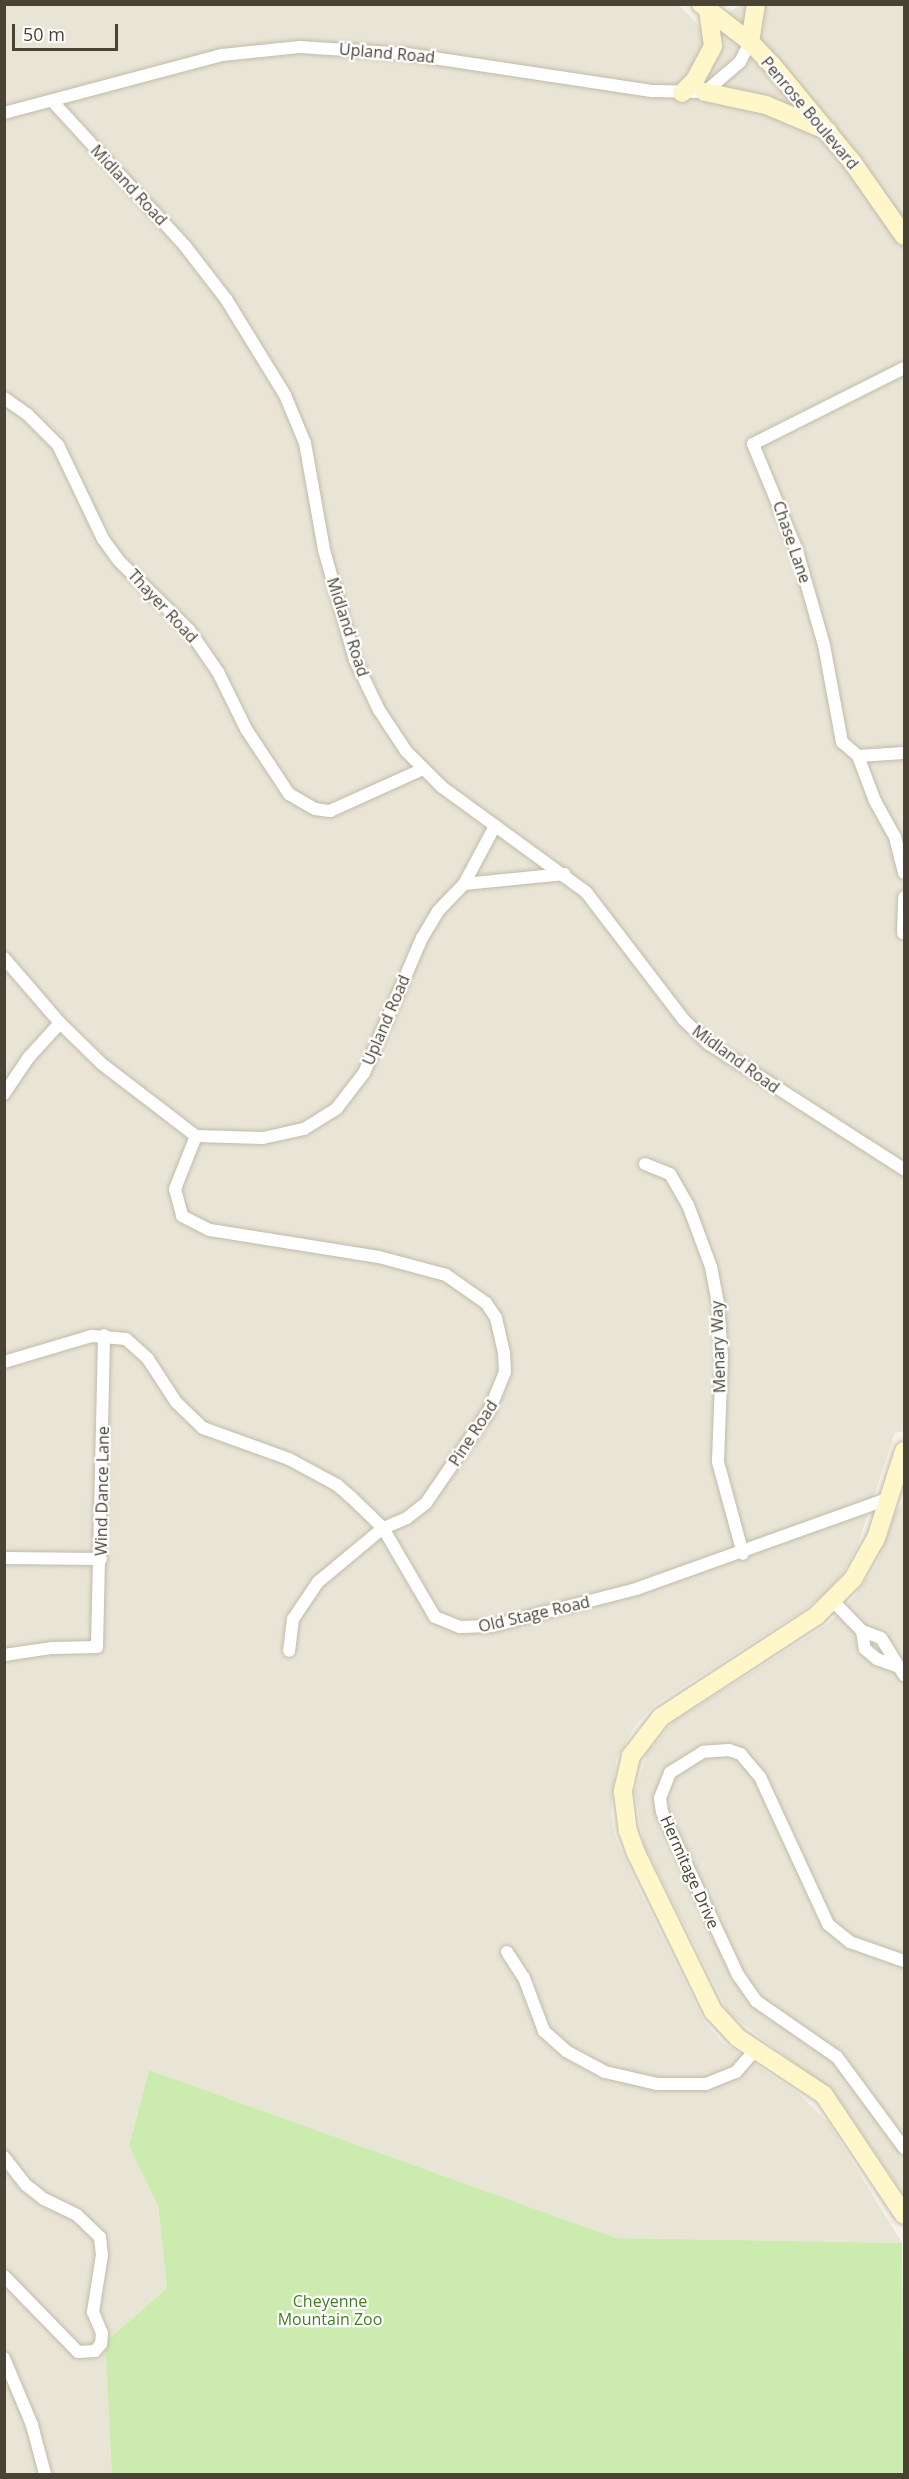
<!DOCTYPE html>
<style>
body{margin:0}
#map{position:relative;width:909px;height:2479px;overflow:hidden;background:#f5f2e9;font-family:"Open Sans",sans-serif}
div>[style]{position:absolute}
.residential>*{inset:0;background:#e9e5d6}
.green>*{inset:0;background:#ccebaf}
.roads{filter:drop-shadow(0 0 2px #c1bbaa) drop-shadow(0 0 2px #c1bbaa)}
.street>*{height:12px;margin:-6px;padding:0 6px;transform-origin:6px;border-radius:6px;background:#fff}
.secondary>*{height:18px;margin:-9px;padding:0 9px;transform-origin:9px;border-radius:9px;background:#fff6c9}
span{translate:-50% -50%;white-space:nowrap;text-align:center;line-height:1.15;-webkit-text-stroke:4.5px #fff;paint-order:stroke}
.street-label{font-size:16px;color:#494336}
.park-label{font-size:16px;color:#417f25}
.frame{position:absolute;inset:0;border:6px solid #494336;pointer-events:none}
.scale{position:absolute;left:12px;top:24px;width:106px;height:27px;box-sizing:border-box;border:3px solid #494336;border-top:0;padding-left:8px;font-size:18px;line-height:21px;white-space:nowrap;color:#494336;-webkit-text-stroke:4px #fff;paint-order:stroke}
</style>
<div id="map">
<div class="residential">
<i style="clip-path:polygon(678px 4px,701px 28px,741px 5px,904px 5px,904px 1431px,895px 1433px,857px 1547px,842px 1574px,827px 1592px,805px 1609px,653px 1706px,635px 1726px,616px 1760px,611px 1813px,615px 1836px,638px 1888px,704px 2021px,722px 2042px,799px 2094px,829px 2124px,902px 2243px,616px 2238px,149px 2070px,129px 2146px,158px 2206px,167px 2288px,109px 2339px,112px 2474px,5px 2474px,5px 5px)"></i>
<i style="clip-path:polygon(904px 1501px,904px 2195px,835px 2094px,729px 2013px,644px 1845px,635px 1791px,647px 1753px,673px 1722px,828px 1624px,854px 1597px,877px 1564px,896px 1511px)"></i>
</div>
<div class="green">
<i style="clip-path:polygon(149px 2070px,616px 2238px,902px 2243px,904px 2474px,112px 2474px,106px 2353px,109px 2339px,167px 2288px,158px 2206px,129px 2146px)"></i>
</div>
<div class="roads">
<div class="street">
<i style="left:54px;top:103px;width:194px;rotate:47.5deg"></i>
<i style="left:185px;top:246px;width:67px;rotate:52.3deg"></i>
<i style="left:226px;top:299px;width:113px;rotate:58.4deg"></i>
<i style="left:285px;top:395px;width:52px;rotate:67.4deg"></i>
<i style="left:305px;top:443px;width:109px;rotate:79.9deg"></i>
<i style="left:324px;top:550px;width:114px;rotate:74.3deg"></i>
<i style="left:355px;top:660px;width:55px;rotate:64.4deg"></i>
<i style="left:379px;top:710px;width:49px;rotate:56.6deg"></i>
<i style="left:406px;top:751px;width:51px;rotate:45deg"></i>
<i style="left:442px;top:787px;width:178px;rotate:36.1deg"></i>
<i style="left:586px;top:892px;width:161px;rotate:52.6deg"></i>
<i style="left:684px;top:1020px;width:35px;rotate:44deg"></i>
<i style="left:709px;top:1044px;width:232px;rotate:32.7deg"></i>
<i style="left:4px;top:113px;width:226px;rotate:-14.9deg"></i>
<i style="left:222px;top:55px;width:78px;rotate:-5.9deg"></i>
<i style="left:300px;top:47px;width:107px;rotate:3.7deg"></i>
<i style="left:407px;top:54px;width:249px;rotate:8.6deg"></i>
<i style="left:653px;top:91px;width:52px;rotate:1.1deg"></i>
<i style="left:705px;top:92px;width:46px;rotate:-40.6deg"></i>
<i style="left:740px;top:62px;width:22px;rotate:-63deg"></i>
<i style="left:904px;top:368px;width:169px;rotate:153.3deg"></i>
<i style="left:753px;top:444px;width:116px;rotate:67.6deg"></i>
<i style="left:797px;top:551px;width:98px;rotate:74deg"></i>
<i style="left:824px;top:645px;width:99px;rotate:79.5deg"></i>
<i style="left:842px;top:742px;width:21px;rotate:41deg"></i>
<i style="left:858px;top:756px;width:46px;rotate:-3.7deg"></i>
<i style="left:4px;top:398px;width:29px;rotate:35deg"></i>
<i style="left:28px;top:415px;width:42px;rotate:45deg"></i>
<i style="left:58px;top:445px;width:104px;rotate:64.4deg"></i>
<i style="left:103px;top:539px;width:27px;rotate:54deg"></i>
<i style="left:119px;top:561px;width:98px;rotate:44.6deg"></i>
<i style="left:189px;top:630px;width:51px;rotate:55.4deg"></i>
<i style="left:218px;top:672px;width:64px;rotate:63.8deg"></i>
<i style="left:246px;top:729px;width:78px;rotate:56.5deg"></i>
<i style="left:289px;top:794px;width:30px;rotate:30deg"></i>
<i style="left:315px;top:809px;width:15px;rotate:8deg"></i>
<i style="left:330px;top:811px;width:100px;rotate:-24.3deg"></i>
<i style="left:858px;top:756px;width:48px;rotate:69.3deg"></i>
<i style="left:875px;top:801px;width:41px;rotate:60.9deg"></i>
<i style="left:895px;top:837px;width:37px;rotate:76deg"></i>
<i style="left:464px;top:884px;width:101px;rotate:-5.7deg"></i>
<i style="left:903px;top:933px;width:36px;rotate:-88deg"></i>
<i style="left:4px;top:958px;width:86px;rotate:49.3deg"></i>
<i style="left:60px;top:1023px;width:59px;rotate:44.3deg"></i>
<i style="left:102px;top:1064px;width:118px;rotate:37.5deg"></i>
<i style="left:196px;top:1136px;width:67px;rotate:1.7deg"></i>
<i style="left:263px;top:1138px;width:42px;rotate:-12.4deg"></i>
<i style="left:304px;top:1129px;width:39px;rotate:-32deg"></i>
<i style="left:337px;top:1108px;width:44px;rotate:-52.4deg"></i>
<i style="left:364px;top:1073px;width:147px;rotate:-66.8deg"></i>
<i style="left:422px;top:938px;width:31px;rotate:-59deg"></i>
<i style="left:438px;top:911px;width:37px;rotate:-46deg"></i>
<i style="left:464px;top:884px;width:66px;rotate:-61.9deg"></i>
<i style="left:4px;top:1094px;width:45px;rotate:-56deg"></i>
<i style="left:29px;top:1057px;width:46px;rotate:-47.6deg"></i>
<i style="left:196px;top:1136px;width:57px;rotate:111.6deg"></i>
<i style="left:175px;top:1189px;width:28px;rotate:75deg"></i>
<i style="left:182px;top:1216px;width:31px;rotate:27deg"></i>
<i style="left:210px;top:1230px;width:171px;rotate:9.1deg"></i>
<i style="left:379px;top:1257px;width:69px;rotate:15deg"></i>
<i style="left:446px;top:1275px;width:49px;rotate:35deg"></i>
<i style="left:486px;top:1303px;width:18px;rotate:56deg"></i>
<i style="left:496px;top:1318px;width:36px;rotate:77deg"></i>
<i style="left:504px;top:1353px;width:19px;rotate:87deg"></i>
<i style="left:505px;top:1372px;width:42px;rotate:112.3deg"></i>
<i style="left:489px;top:1411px;width:112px;rotate:124.4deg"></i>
<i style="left:426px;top:1503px;width:24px;rotate:142deg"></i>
<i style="left:407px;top:1518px;width:26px;rotate:157deg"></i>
<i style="left:383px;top:1528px;width:85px;rotate:140.3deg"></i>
<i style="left:318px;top:1582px;width:45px;rotate:124deg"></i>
<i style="left:293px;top:1619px;width:32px;rotate:97deg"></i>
<i style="left:645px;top:1164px;width:27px;rotate:22deg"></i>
<i style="left:670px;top:1174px;width:36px;rotate:60deg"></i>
<i style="left:688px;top:1205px;width:66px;rotate:69.6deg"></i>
<i style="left:711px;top:1267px;width:37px;rotate:79deg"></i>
<i style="left:718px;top:1303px;width:53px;rotate:85.7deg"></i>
<i style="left:722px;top:1356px;width:106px;rotate:92.2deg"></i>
<i style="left:718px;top:1462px;width:95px;rotate:74.8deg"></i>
<i style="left:4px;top:1362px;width:92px;rotate:-16.5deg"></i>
<i style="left:92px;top:1336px;width:34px;rotate:5deg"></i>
<i style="left:126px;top:1339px;width:30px;rotate:42deg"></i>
<i style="left:148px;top:1359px;width:51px;rotate:56.9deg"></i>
<i style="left:176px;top:1402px;width:37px;rotate:44deg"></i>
<i style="left:203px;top:1428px;width:91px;rotate:19.8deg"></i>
<i style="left:289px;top:1459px;width:55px;rotate:28.4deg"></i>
<i style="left:337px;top:1485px;width:20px;rotate:41deg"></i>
<i style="left:352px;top:1498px;width:43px;rotate:44.1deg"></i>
<i style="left:383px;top:1528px;width:103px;rotate:59.7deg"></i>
<i style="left:435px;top:1617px;width:27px;rotate:22deg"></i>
<i style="left:460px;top:1627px;width:32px;rotate:-2deg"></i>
<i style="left:492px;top:1626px;width:149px;rotate:-14.4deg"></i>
<i style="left:636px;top:1589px;width:267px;rotate:-19.7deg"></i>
<i style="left:4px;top:1558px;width:97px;rotate:0.6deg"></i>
<i style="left:834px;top:1602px;width:40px;rotate:46deg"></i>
<i style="left:862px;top:1631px;width:20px;rotate:20deg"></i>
<i style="left:881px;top:1638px;width:44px;rotate:58.1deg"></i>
<i style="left:862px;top:1631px;width:18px;rotate:81deg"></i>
<i style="left:865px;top:1649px;width:16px;rotate:40deg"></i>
<i style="left:877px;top:1659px;width:20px;rotate:20deg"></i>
<i style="left:4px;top:1655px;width:49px;rotate:-8.3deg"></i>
<i style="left:52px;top:1648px;width:45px;rotate:-1.3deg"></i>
<i style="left:97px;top:1647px;width:312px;rotate:-88.7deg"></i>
<i style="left:507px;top:1952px;width:31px;rotate:57deg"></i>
<i style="left:524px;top:1978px;width:57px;rotate:69.3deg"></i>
<i style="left:544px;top:2031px;width:30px;rotate:42deg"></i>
<i style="left:566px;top:2051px;width:44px;rotate:28.3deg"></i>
<i style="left:605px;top:2072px;width:53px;rotate:13deg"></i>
<i style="left:657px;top:2084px;width:49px"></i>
<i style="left:706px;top:2084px;width:32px;rotate:-22deg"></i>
<i style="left:736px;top:2072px;width:29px;rotate:-49deg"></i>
<i style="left:904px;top:1961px;width:57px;rotate:-160.6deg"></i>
<i style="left:850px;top:1942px;width:28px;rotate:-141deg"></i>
<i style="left:828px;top:1924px;width:162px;rotate:-114.8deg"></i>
<i style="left:760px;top:1777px;width:30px;rotate:-130deg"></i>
<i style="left:741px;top:1754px;width:13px;rotate:-162deg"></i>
<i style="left:729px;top:1750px;width:26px;rotate:176deg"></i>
<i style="left:703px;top:1752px;width:39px;rotate:148deg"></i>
<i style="left:670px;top:1773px;width:27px;rotate:112deg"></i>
<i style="left:660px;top:1798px;width:14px;rotate:82deg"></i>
<i style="left:662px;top:1812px;width:180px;rotate:65deg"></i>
<i style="left:738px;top:1975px;width:32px;rotate:55deg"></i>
<i style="left:756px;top:2001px;width:98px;rotate:34.7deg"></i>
<i style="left:837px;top:2057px;width:113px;rotate:53.6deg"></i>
<i style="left:4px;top:2157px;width:36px;rotate:52deg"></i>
<i style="left:26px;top:2185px;width:23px;rotate:38deg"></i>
<i style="left:44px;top:2199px;width:37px;rotate:26deg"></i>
<i style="left:77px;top:2215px;width:32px;rotate:44deg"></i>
<i style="left:100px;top:2237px;width:18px;rotate:84deg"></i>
<i style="left:102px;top:2255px;width:58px;rotate:99deg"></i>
<i style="left:93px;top:2312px;width:23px;rotate:67deg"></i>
<i style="left:102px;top:2333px;width:11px;rotate:95deg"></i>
<i style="left:101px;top:2344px;width:9px;rotate:131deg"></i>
<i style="left:95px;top:2351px;width:17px;rotate:177deg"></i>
<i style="left:78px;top:2352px;width:106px;rotate:-134.2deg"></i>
<i style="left:4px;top:2358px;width:73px;rotate:67.3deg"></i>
<i style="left:32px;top:2425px;width:51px;rotate:75.1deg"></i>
</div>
<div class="secondary">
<i style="left:701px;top:4px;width:62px;rotate:37.8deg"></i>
<i style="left:750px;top:42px;width:33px;rotate:46deg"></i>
<i style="left:773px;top:66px;width:126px;rotate:50.5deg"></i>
<i style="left:853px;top:163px;width:89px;rotate:55.1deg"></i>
<i style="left:750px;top:42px;width:38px;rotate:-81deg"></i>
<i style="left:705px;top:92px;width:62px;rotate:12deg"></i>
<i style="left:766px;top:105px;width:67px;rotate:22.8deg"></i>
<i style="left:682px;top:93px;width:18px;rotate:-45deg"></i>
<i style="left:695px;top:80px;width:38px;rotate:-62deg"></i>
<i style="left:713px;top:46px;width:37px;rotate:-98deg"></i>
<i style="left:904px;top:1451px;width:91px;rotate:107.8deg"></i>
<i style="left:876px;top:1538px;width:47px;rotate:119.3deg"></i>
<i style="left:853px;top:1579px;width:52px;rotate:135deg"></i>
<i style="left:816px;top:1616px;width:185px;rotate:146.9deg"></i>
<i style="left:661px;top:1717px;width:49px;rotate:127.6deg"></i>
<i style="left:631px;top:1756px;width:37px;rotate:103deg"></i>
<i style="left:623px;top:1792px;width:39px;rotate:83deg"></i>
<i style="left:628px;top:1831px;width:23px;rotate:70deg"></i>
<i style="left:636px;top:1853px;width:176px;rotate:64deg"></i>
<i style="left:713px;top:2011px;width:37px;rotate:47deg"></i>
<i style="left:738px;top:2038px;width:103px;rotate:33.5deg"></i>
<i style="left:824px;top:2095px;width:144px;rotate:56.3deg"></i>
</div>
</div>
<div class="street-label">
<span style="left:387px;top:53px;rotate:5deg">Upland Road</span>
<span style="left:810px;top:113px;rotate:50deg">Penrose Boulevard</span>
<span style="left:129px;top:185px;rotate:47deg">Midland Road</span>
<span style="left:792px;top:542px;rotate:71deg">Chase Lane</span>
<span style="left:163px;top:606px;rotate:47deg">Thayer Road</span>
<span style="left:348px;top:627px;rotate:72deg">Midland Road</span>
<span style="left:386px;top:1020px;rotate:-67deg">Upland Road</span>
<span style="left:736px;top:1059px;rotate:36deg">Midland Road</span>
<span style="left:718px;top:1347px;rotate:-92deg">Menary Way</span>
<span style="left:473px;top:1433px;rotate:-57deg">Pine Road</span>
<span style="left:102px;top:1491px;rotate:-89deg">Wind Dance Lane</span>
<span style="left:534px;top:1614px;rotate:-13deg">Old Stage Road</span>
<span style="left:690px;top:1872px;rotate:66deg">Hermitage Drive</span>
</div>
<div class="park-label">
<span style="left:330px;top:2310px">Cheyenne<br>Mountain Zoo</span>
</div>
<div class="frame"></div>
<div class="scale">50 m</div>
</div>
